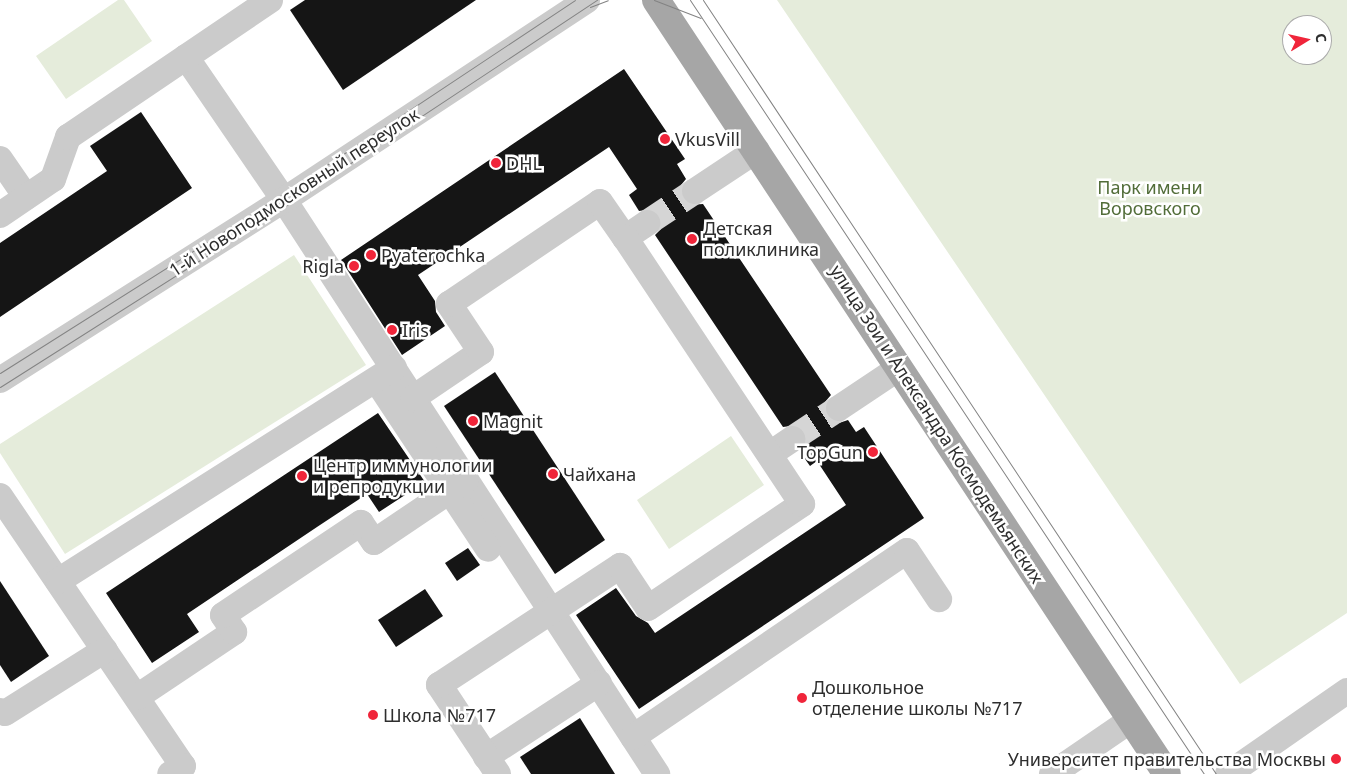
<!DOCTYPE html>
<meta charset="utf-8">
<style>
body{margin:0}
#map{position:relative;width:1347px;height:774px;overflow:hidden;background:#fff;font-family:"Noto Sans",sans-serif}
div>[style]{position:absolute}
.green>*{inset:0;background:#e5ecdb}
.building>*{inset:0;background:#151515}
.minor-tunnel>*{height:26px;margin-top:-13px;transform-origin:0;background:repeating-linear-gradient(90deg,#d5d5d5 0 26px,transparent 0 39px)}
.minor>*{height:26px;margin:-13px;padding:0 13px;transform-origin:13px;border-radius:13px;background:#cbcbcb}
.major>*{height:28px;margin:-14px;padding:0 14px;transform-origin:14px;border-radius:14px;background:#a6a6a6}
.tram>*{height:1px;margin:-0.5px;padding:0 0.5px;transform-origin:0.5px;border-radius:0.5px;background:#838383}
.dots>*{width:14px;height:14px;translate:-50% -50%;box-sizing:border-box;border:2px solid #fff;border-radius:50%}
span{translate:-50% -50%;white-space:nowrap;text-align:center;line-height:1.15;-webkit-text-stroke:5px #fff;paint-order:stroke}
.poi-label{font-size:18px;color:#2e2e2e}
.left{translate:0 -50%;text-align:left}
.right{translate:-100% -50%;text-align:right}
.park-label{font-size:18px;color:#526d39}
.street-label{font-size:18px;color:#2e2e2e}
.north{position:absolute;left:1282px;top:15px;width:50px;height:50px;box-sizing:border-box;background:#fff;border:1px solid #ababab;border-radius:50%;rotate:81deg;font-size:14px;font-weight:700;line-height:20px;text-align:center;color:#2e2e2e}
.north::after{content:'';display:block;margin:auto;width:18px;height:22px;background:#f0253a;clip-path:polygon(50% 0,100% 100%,50% 72%,0 100%)}
</style>
<div id="map">
<div class="green">
<i style="clip-path:polygon(118px 0,124px 0,152px 41px,66px 99px,36px 56px)"></i>
<i style="clip-path:polygon(evenodd,777px 0,1347px 0,1347px 613px,1240px 684px,777px 0,1292px 25px,1322px 25px,1322px 55px,1292px 55px,1292px 25px)"></i>
<i style="clip-path:polygon(294px 255px,366px 365px,65px 554px,0 453px,0 444px)"></i>
<i style="clip-path:polygon(731px 436px,764px 485px,669px 549px,637px 500px)"></i>
</div>
<div class="building">
<i style="clip-path:polygon(305px 0,476px 0,343px 90px,290px 10px)"></i>
<i style="clip-path:polygon(624px 69px,685px 159px,677px 164px,686px 179px,681px 185px,682px 199px,689px 205px,703px 204px,831px 395px,825px 402px,826px 416px,839px 423px,848px 420px,856px 432px,864px 427px,924px 518px,639px 709px,576px 615px,616px 588px,636px 616px,648px 623px,655px 633px,846px 505px,817px 461px,810px 466px,800px 452px,806px 445px,805px 431px,798px 425px,783px 427px,655px 235px,661px 229px,660px 215px,653px 209px,639px 211px,629px 195px,637px 189px,609px 147px,418px 275px,435px 301px,436px 312px,445px 326px,402px 355px,341px 260px)"></i>
<i style="clip-path:polygon(141px 112px,192px 188px,0 317px,0 243px,107px 171px,90px 146px)"></i>
<i style="clip-path:polygon(495px 372px,605px 540px,555px 574px,444px 406px)"></i>
<i style="clip-path:polygon(378px 413px,425px 482px,379px 512px,367px 494px,317px 527px,187px 614px,199px 632px,152px 663px,106px 593px)"></i>
<i style="clip-path:polygon(468px 548px,480px 565px,457px 581px,445px 563px)"></i>
<i style="clip-path:polygon(0 581px,49px 656px,11px 682px,0 665px)"></i>
<i style="clip-path:polygon(425px 589px,443px 616px,396px 647px,378px 620px)"></i>
<i style="clip-path:polygon(580px 718px,615px 774px,531px 774px,520px 757px)"></i>
</div>
<div class="minor-tunnel">
<i style="left:647px;top:223px;width:58px;rotate:-33.7deg"></i>
<i style="left:792px;top:439px;width:56px;rotate:-33.4deg"></i>
</div>
<div class="minor">
<i style="left:186px;top:57px;width:173px;rotate:55.6deg"></i>
<i style="left:284px;top:200px;width:685px;rotate:56.98deg"></i>
<i style="left:0;top:159px;width:46px;rotate:55.6deg"></i>
<i style="left:695px;top:191px;width:74px;rotate:-33.5deg"></i>
<i style="left:0;top:215px;width:64px;rotate:-34.2deg"></i>
<i style="left:53px;top:179px;width:45px;rotate:-70.3deg"></i>
<i style="left:68px;top:137px;width:244px;rotate:-34.1deg"></i>
<i style="left:0;top:380px;width:336px;rotate:-32.4deg"></i>
<i style="left:284px;top:200px;width:363px;rotate:-33.4deg"></i>
<i style="left:377px;top:381px;width:201px;rotate:56.5deg"></i>
<i style="left:413px;top:398px;width:82px;rotate:-34.1deg"></i>
<i style="left:481px;top:352px;width:58px;rotate:-123.7deg"></i>
<i style="left:449px;top:304px;width:182px;rotate:-34deg"></i>
<i style="left:600px;top:202px;width:44px;rotate:55.2deg"></i>
<i style="left:625px;top:238px;width:27px;rotate:-34deg"></i>
<i style="left:839px;top:408px;width:72px;rotate:-33.7deg"></i>
<i style="left:770px;top:454px;width:27px;rotate:-34deg"></i>
<i style="left:0;top:496px;width:326px;rotate:55.9deg"></i>
<i style="left:183px;top:766px;width:15px;rotate:148deg"></i>
<i style="left:58px;top:581px;width:398px;rotate:-32.4deg"></i>
<i style="left:137px;top:697px;width:117px;rotate:-33.8deg"></i>
<i style="left:234px;top:632px;width:20px;rotate:-123deg"></i>
<i style="left:223px;top:615px;width:166px;rotate:-33.7deg"></i>
<i style="left:361px;top:523px;width:23px;rotate:56deg"></i>
<i style="left:374px;top:542px;width:111px;rotate:-34deg"></i>
<i style="left:0;top:711px;width:5px;rotate:22deg"></i>
<i style="left:5px;top:713px;width:118px;rotate:-32.2deg"></i>
<i style="left:633px;top:737px;width:331px;rotate:-34.2deg"></i>
<i style="left:907px;top:551px;width:58px;rotate:56.3deg"></i>
<i style="left:486px;top:757px;width:135px;rotate:-33.2deg"></i>
<i style="left:498px;top:774px;width:107px;rotate:-123.5deg"></i>
<i style="left:439px;top:685px;width:217px;rotate:-33.3deg"></i>
<i style="left:620px;top:566px;width:50px;rotate:56.3deg"></i>
<i style="left:648px;top:608px;width:186px;rotate:-34deg"></i>
<i style="left:802px;top:504px;width:320px;rotate:-123.6deg"></i>
<i style="left:1052px;top:774px;width:96px;rotate:-34.4deg"></i>
<i style="left:1228px;top:774px;width:145px;rotate:-34.9deg"></i>
</div>
<div class="major">
<i style="left:656px;top:0;width:927px;rotate:56.57deg"></i>
</div>
<div class="tram">
<i style="left:654px;top:0;width:50px;rotate:21deg"></i>
<i style="left:690px;top:0;width:929px;rotate:56.41deg"></i>
<i style="left:703px;top:0;width:929px;rotate:56.46deg"></i>
<i style="left:590px;top:7px;width:19px;rotate:-21deg"></i>
<i style="left:0;top:373px;width:331px;rotate:-32.3deg"></i>
<i style="left:280px;top:196px;width:354px;rotate:-33.6deg"></i>
<i style="left:0;top:387px;width:340px;rotate:-32.4deg"></i>
<i style="left:287px;top:205px;width:372px;rotate:-33.5deg"></i>
</div>
<div class="dots">
<i style="left:665px;top:139px;background:#f0253a"></i>
<i style="left:496px;top:163px;background:#f0253a"></i>
<i style="left:692px;top:239px;background:#f0253a"></i>
<i style="left:371px;top:255px;background:#f0253a"></i>
<i style="left:354px;top:266px;background:#f0253a"></i>
<i style="left:392px;top:330px;background:#f0253a"></i>
<i style="left:473px;top:421px;background:#f0253a"></i>
<i style="left:873px;top:452px;background:#f0253a"></i>
<i style="left:553px;top:474px;background:#f0253a"></i>
<i style="left:302px;top:476px;background:#f0253a"></i>
<i style="left:802px;top:698px;background:#f0253a"></i>
<i style="left:373px;top:715px;background:#f0253a"></i>
<i style="left:1336px;top:759px;background:#f0253a"></i>
</div>
<div class="poi-label">
<span class="left" style="left:675px;top:139px">VkusVill</span>
<span class="left" style="left:506px;top:163px">DHL</span>
<span class="left" style="left:703px;top:239px">Детская<br>поликлиника</span>
<span class="left" style="left:381px;top:255px">Pyaterochka</span>
<span class="right" style="left:344px;top:266px">Rigla</span>
<span class="left" style="left:402px;top:330px">Iris</span>
<span class="left" style="left:483px;top:421px">Magnit</span>
<span class="right" style="left:863px;top:452px">TopGun</span>
<span class="left" style="left:313px;top:476px">Центр иммунологии<br>и репродукции</span>
<span class="left" style="left:563px;top:474px">Чайхана</span>
<span class="left" style="left:812px;top:698px">Дошкольное<br>отделение школы №717</span>
<span class="left" style="left:383px;top:715px">Школа №717</span>
<span class="right" style="left:1326px;top:759px">Университет правительства Москвы</span>
</div>
<div class="park-label">
<span style="left:1150px;top:198px">Парк имени<br>Воровского</span>
</div>
<div class="street-label">
<span style="left:294px;top:192px;rotate:-33deg">1-й Новоподмосковный переулок</span>
<span style="left:937px;top:424px;rotate:57deg">улица Зои и Александра Космодемьянских</span>
</div>
<div class="north">С</div>
</div>
